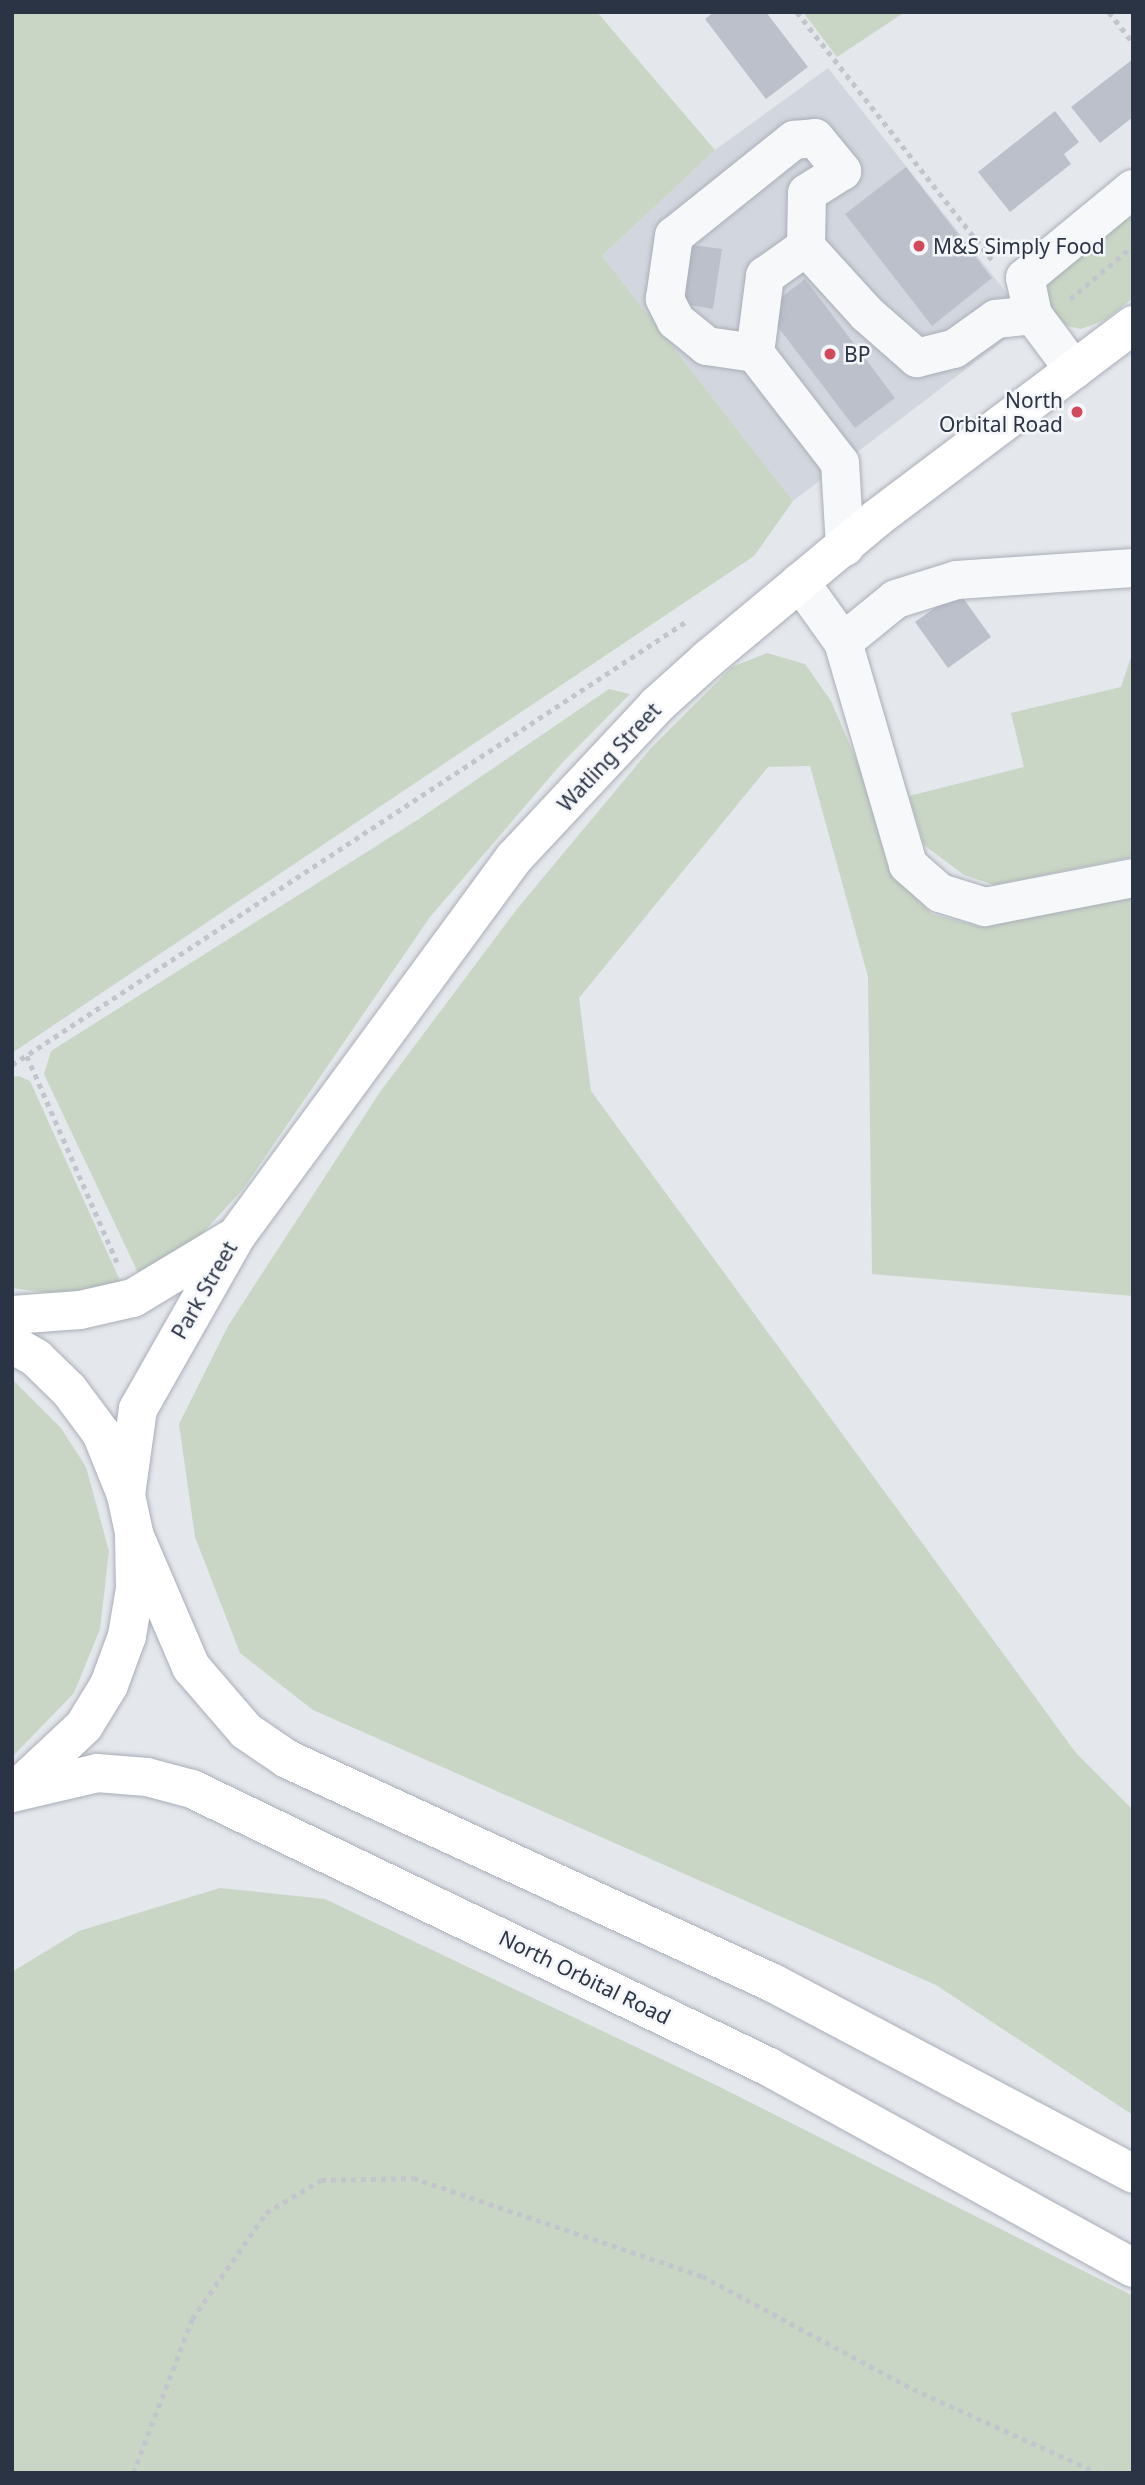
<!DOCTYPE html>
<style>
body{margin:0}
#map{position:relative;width:1145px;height:2485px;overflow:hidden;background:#e4e7ec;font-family:"Noto Sans",sans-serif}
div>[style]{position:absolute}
.built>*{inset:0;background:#d2d6de}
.green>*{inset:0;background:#c9d6c5}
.building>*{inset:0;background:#bbc0ca}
.path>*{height:4.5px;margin-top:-2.25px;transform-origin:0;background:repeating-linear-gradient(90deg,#c2c5cb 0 5px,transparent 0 10px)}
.roads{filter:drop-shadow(0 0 2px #a9aeb7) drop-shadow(0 0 2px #a9aeb7)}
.minor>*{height:38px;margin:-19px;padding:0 19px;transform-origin:19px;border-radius:19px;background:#f7f8fa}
.major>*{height:38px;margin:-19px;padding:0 19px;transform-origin:19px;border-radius:19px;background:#fff}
.highway>*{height:38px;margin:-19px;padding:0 19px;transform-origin:19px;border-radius:19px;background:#fff}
.dots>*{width:19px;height:19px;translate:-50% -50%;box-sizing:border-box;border:4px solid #f4f6f9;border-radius:50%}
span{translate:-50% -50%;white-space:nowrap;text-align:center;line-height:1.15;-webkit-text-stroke:5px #f4f6f9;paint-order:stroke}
.poi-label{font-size:21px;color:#2b3445}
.left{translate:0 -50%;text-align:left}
.right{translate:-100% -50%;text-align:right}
.street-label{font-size:21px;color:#2b3445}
.frame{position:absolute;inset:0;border:14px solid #2b3445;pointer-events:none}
</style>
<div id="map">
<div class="built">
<i style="clip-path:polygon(828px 68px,1029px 321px,793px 501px,602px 256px,715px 150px)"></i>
</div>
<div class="green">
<i style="clip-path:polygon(12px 12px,597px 12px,715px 150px,602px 256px,793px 501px,754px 556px,12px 1053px)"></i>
<i style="clip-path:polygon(803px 12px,905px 12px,837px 57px)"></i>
<i style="clip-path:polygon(1133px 210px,1133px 298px,1105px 320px,1081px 329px,1067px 326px,1049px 306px,1048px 277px)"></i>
<i style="clip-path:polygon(1133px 651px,1133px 857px,994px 885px,964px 875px,924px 845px,909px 796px,1024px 767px,1011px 713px,1121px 687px)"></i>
<i style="clip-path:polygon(767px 653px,805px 664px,831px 701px,859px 766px,889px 870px,932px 914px,982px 927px,1133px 898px,1133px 1296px,872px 1274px,868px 977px,810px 766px,768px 767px,579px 998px,591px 1091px,1076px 1753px,1133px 1810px,1133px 2115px,936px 1985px,313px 1710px,240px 1653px,195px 1537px,179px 1424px,228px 1326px,380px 1092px,517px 909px,651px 748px,732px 667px)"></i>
<i style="clip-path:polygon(609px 689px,630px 694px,562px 763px,430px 917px,243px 1189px,187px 1250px,141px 1279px,44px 1074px,51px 1051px,419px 819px)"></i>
<i style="clip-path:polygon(19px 1076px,30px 1081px,122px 1285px,65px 1295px,12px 1288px,12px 1077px)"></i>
<i style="clip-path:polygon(12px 1379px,61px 1428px,86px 1467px,109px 1551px,100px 1629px,74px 1693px,12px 1757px)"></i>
<i style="clip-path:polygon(220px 1888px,325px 1899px,716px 2085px,1133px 2296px,1133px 2473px,12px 2473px,12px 1972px,79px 1931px)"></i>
</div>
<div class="building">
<i style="clip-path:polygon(714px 12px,766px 12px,808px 67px,766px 99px,705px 19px)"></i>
<i style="clip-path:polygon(1133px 59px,1133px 117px,1100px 143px,1071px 107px)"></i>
<i style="clip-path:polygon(1055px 111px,1079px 142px,1064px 154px,1071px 164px,1010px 212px,978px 172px)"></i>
<i style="clip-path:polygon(906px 167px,992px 278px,932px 326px,845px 214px)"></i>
<i style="clip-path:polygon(692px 245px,722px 249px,713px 309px,683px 304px)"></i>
<i style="clip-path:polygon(805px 279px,895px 398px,855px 428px,765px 310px)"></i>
<i style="clip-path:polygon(958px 591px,991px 637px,948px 668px,915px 622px)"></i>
</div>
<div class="path">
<i style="left:797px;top:12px;width:317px;rotate:51.8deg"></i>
<i style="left:1109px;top:12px;width:39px;rotate:52deg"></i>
<i style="left:1070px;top:299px;width:82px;rotate:-40.1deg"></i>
<i style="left:27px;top:1056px;width:227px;rotate:66.4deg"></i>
<i style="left:12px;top:1065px;width:808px;rotate:-33.34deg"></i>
<i style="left:133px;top:2473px;width:165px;rotate:-69deg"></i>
<i style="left:192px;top:2319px;width:129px;rotate:-55.1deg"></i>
<i style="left:266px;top:2213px;width:64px;rotate:-31deg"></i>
<i style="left:321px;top:2180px;width:92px;rotate:-1.2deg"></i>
<i style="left:413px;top:2178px;width:305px;rotate:18.7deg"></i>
<i style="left:702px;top:2276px;width:239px;rotate:28.2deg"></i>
<i style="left:913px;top:2389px;width:203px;rotate:24.4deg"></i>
</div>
<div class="roads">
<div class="minor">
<i style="left:755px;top:353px;width:49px;rotate:-171.7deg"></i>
<i style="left:707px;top:346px;width:40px;rotate:-141deg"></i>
<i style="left:676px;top:321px;width:25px;rotate:-117deg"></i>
<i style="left:665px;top:299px;width:64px;rotate:-81.9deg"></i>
<i style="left:674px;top:236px;width:154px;rotate:-38.7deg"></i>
<i style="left:794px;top:140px;width:21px;rotate:-5deg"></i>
<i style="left:815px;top:138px;width:43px;rotate:50.7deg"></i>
<i style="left:842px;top:171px;width:41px;rotate:147.8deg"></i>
<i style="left:807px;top:193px;width:54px;rotate:91.1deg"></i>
<i style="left:1074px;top:370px;width:69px;rotate:-126.7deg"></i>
<i style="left:1033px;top:315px;width:38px;rotate:-102deg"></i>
<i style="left:1025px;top:278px;width:140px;rotate:-39.5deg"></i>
<i style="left:845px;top:547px;width:84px;rotate:-93.4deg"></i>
<i style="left:840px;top:463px;width:139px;rotate:-127.7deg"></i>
<i style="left:755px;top:353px;width:78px;rotate:-82.6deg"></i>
<i style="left:765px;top:276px;width:50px;rotate:-35.3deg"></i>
<i style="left:806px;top:247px;width:91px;rotate:47.7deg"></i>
<i style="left:867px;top:314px;width:67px;rotate:41.3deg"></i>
<i style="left:917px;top:358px;width:38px;rotate:-14deg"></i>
<i style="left:954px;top:349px;width:52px;rotate:-35.5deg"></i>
<i style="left:996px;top:319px;width:37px;rotate:-6deg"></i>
<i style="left:800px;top:582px;width:74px;rotate:54.4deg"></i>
<i style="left:843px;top:642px;width:232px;rotate:73.7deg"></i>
<i style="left:908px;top:865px;width:43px;rotate:41.2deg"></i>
<i style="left:940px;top:893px;width:47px;rotate:17.3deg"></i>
<i style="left:985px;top:907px;width:151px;rotate:-11.1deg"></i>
<i style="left:843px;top:642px;width:68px;rotate:-39.1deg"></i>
<i style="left:896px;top:599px;width:64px;rotate:-17.3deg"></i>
<i style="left:957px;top:580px;width:176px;rotate:-3.9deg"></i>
</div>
<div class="major">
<i style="left:12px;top:1315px;width:68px;rotate:-4.2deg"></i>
<i style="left:80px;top:1310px;width:54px;rotate:-12.8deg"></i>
<i style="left:133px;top:1298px;width:112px;rotate:-31.1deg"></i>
<i style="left:126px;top:1495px;width:87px;rotate:-82.1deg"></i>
<i style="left:138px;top:1409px;width:200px;rotate:-60.4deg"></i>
<i style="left:237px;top:1235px;width:468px;rotate:-53.7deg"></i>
<i style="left:514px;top:858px;width:209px;rotate:-46.9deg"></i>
<i style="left:657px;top:705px;width:69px;rotate:-42deg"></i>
<i style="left:708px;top:659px;width:220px;rotate:-39.8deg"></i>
<i style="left:877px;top:518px;width:321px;rotate:-37deg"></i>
</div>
<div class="highway">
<i style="left:12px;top:1344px;width:28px;rotate:30deg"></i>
<i style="left:36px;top:1358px;width:46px;rotate:44.1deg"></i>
<i style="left:69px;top:1390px;width:54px;rotate:53.3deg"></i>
<i style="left:101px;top:1433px;width:67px;rotate:68deg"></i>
<i style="left:126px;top:1495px;width:40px;rotate:78deg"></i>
<i style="left:134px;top:1534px;width:55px;rotate:89deg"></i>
<i style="left:135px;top:1589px;width:48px;rotate:99.7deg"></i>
<i style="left:127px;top:1636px;width:52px;rotate:110.2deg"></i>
<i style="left:109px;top:1685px;width:48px;rotate:121.4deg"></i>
<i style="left:84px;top:1726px;width:89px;rotate:136.8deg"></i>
<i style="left:134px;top:1534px;width:145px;rotate:66.8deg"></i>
<i style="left:191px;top:1667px;width:84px;rotate:49.3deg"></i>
<i style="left:246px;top:1731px;width:50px;rotate:34.3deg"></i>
<i style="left:287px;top:1759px;width:535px;rotate:24.75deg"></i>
<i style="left:773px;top:1983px;width:408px;rotate:27.9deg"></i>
<i style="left:12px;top:1793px;width:87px;rotate:-13.2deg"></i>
<i style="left:97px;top:1773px;width:50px;rotate:4.6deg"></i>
<i style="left:147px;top:1777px;width:47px;rotate:14.9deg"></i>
<i style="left:192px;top:1789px;width:640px;rotate:25.72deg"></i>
<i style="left:769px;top:2067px;width:416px;rotate:28.9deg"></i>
</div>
</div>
<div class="dots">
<i style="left:919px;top:246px;background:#d1495b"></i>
<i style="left:830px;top:354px;background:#d1495b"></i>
<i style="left:1077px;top:412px;background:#d1495b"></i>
</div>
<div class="poi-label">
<span class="left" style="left:933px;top:246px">M&amp;S Simply Food</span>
<span class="left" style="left:844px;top:354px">BP</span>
<span class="right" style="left:1063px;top:412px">North<br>Orbital Road</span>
</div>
<div class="street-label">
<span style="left:609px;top:757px;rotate:-47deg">Watling Street</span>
<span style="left:204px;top:1290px;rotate:-60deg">Park Street</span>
<span style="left:585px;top:1977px;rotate:26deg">North Orbital Road</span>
</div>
<div class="frame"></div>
</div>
